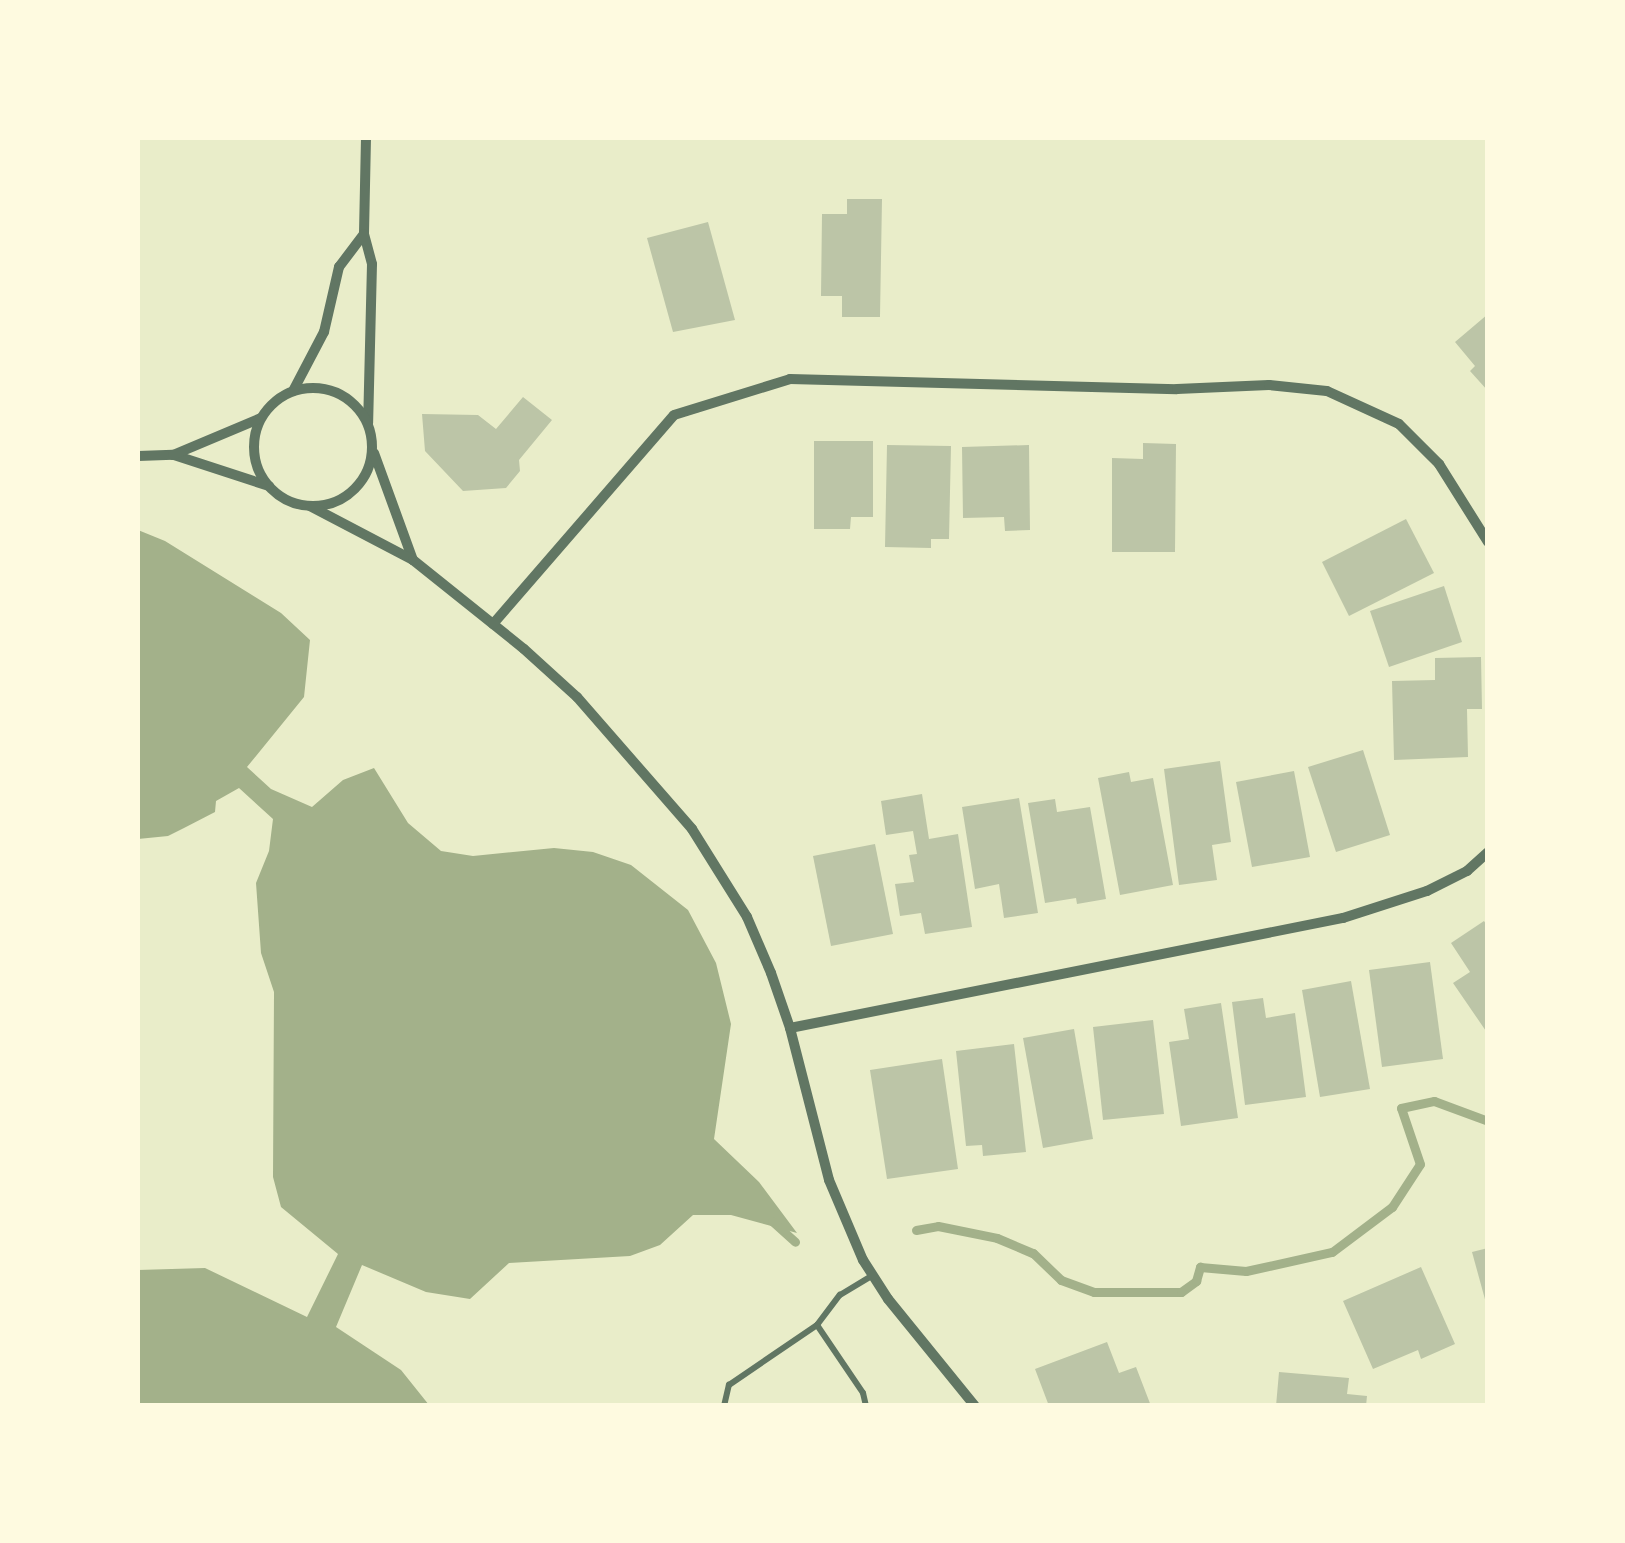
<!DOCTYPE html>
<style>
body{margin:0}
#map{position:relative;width:1625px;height:1543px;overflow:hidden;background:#e9edc9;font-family:"Golos Text",sans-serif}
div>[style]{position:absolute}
.water>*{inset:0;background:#a3b18a}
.stream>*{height:9px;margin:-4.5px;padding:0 4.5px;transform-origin:4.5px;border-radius:4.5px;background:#a3b18a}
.building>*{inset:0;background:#bcc5a7}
.service>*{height:6px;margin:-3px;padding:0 3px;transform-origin:3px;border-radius:3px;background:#617663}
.minor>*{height:10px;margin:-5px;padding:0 5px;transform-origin:5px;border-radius:5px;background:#617663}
.minor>.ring{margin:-5px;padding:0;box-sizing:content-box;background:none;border:10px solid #617663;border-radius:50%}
span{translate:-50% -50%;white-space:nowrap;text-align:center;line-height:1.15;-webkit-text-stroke:10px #fefae0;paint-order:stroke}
.frame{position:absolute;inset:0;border:140px solid #fefae0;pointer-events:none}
</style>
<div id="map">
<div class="water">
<i style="clip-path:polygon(138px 530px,165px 541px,281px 613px,310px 640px,304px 697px,247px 767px,271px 789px,312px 807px,343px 780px,374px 768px,408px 823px,441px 851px,473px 856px,554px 848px,593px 852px,631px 865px,688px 910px,716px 963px,731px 1024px,714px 1139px,759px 1182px,797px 1233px,731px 1215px,693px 1215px,660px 1245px,630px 1256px,509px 1263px,470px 1299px,426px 1292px,362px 1265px,336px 1327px,401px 1370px,429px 1405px,138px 1405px,138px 1270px,205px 1268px,307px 1317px,338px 1254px,281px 1207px,273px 1177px,274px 992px,261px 953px,256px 883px,269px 851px,273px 819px,239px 788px,216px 801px,215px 812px,184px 828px,168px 836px,138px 839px)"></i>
</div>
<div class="stream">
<i style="left:772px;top:1221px;width:31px;rotate:42deg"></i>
<i style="left:916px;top:1230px;width:22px;rotate:-10deg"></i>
<i style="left:938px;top:1226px;width:60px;rotate:11.5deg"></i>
<i style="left:997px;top:1238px;width:39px;rotate:23deg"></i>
<i style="left:1033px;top:1253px;width:39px;rotate:44deg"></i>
<i style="left:1061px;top:1280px;width:35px;rotate:20deg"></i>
<i style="left:1094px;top:1292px;width:87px"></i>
<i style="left:1181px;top:1292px;width:19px;rotate:-36deg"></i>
<i style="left:1196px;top:1281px;width:15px;rotate:-74deg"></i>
<i style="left:1200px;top:1267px;width:46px;rotate:5deg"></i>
<i style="left:1246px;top:1271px;width:88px;rotate:-12.5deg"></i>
<i style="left:1332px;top:1252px;width:75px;rotate:-36.9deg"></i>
<i style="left:1392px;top:1207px;width:51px;rotate:-56.9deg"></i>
<i style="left:1420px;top:1164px;width:59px;rotate:-108.7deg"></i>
<i style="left:1401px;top:1108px;width:34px;rotate:-12deg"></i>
<i style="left:1434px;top:1101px;width:58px;rotate:20.3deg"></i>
</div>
<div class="building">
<i style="clip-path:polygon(847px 199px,882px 199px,880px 317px,842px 317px,842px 296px,821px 296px,822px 214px,847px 214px)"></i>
<i style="clip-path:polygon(708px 222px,735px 320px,673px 332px,647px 238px)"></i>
<i style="clip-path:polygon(1488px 314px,1488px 391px,1470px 371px,1475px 366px,1455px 342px)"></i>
<i style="clip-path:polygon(523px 397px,552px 420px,519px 460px,520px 471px,506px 488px,463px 491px,425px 451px,422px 414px,478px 415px,496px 429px)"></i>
<i style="clip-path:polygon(814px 441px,873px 441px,873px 517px,851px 517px,850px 529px,814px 529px)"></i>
<i style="clip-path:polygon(1143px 443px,1176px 444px,1175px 552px,1112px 552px,1112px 458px,1143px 459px)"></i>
<i style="clip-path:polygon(887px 445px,951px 446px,949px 539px,931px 539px,931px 548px,885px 547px)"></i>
<i style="clip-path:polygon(1029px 445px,1030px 530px,1005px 531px,1004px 517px,963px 518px,962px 447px)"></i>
<i style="clip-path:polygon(1406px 519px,1434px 573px,1349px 616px,1322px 562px)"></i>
<i style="clip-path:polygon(1444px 586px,1462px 642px,1389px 667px,1370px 611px)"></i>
<i style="clip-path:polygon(1481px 657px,1482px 709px,1467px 709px,1468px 757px,1394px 760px,1392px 681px,1435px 680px,1435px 658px)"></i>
<i style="clip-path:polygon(1363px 750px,1390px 835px,1336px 852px,1308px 767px)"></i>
<i style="clip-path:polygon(1220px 761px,1231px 842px,1212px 845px,1217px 880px,1179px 885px,1164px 769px)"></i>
<i style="clip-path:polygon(1294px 771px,1310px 857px,1252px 867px,1236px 782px)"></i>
<i style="clip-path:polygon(1129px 772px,1131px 782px,1153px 778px,1173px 885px,1120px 895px,1098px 778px)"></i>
<i style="clip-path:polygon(922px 794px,929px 839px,958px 834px,972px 927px,925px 934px,921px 913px,900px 916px,895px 884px,914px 882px,909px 855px,917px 854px,913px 831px,886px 835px,881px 801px)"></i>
<i style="clip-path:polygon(1019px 798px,1038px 913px,1004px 918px,999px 884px,975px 889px,962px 807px)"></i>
<i style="clip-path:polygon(1055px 799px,1057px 812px,1090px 807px,1106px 899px,1077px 904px,1076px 898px,1045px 903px,1028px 803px)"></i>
<i style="clip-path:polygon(875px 844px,893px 934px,831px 946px,813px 856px)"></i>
<i style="clip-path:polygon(1484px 921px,1488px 927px,1488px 1034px,1453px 983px,1470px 972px,1451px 943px)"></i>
<i style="clip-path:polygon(1430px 962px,1443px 1059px,1382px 1067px,1369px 970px)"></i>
<i style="clip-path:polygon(1351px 981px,1370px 1089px,1320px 1097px,1302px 990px)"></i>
<i style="clip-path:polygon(1263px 998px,1266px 1018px,1295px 1013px,1306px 1097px,1245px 1105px,1232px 1002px)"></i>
<i style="clip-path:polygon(1221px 1003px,1238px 1118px,1181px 1126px,1169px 1042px,1189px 1039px,1184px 1009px)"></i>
<i style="clip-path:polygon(1153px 1020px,1164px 1114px,1103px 1120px,1093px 1027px)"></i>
<i style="clip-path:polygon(1074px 1029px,1093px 1139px,1043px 1148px,1023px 1038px)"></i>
<i style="clip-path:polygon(1014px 1044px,1026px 1152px,983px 1156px,982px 1145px,966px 1146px,956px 1051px)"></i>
<i style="clip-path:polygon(942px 1059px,958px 1169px,887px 1179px,870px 1070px)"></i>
<i style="clip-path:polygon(1488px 1248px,1488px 1303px,1486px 1303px,1472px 1252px)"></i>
<i style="clip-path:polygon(1421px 1267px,1455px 1344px,1421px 1359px,1418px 1350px,1373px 1369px,1343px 1301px)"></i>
<i style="clip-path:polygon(1107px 1342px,1119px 1373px,1136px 1367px,1151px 1406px,1049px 1406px,1035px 1369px)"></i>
<i style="clip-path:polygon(1279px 1372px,1349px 1378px,1347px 1394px,1367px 1396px,1366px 1406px,1276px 1406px)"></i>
</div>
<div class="service">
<i style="left:817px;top:1325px;width:82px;rotate:55.9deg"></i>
<i style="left:863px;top:1393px;width:13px;rotate:77deg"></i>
<i style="left:724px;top:1406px;width:22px;rotate:-77deg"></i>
<i style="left:729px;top:1385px;width:107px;rotate:-34.3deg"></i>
<i style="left:817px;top:1325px;width:38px;rotate:-53deg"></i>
<i style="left:840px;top:1295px;width:37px;rotate:-31deg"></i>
</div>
<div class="minor">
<i style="left:366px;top:138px;width:96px;rotate:91.2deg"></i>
<i style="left:364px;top:234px;width:31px;rotate:75deg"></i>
<i style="left:372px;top:264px;width:159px;rotate:91.4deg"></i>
<i class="ring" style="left:254px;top:388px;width:108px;height:108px"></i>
<i style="left:293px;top:391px;width:67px;rotate:-62.3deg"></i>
<i style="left:324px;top:332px;width:67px;rotate:-77deg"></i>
<i style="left:339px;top:267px;width:41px;rotate:-52.9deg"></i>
<i style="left:374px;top:453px;width:114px;rotate:70deg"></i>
<i style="left:174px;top:455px;width:100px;rotate:18.1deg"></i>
<i style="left:138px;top:456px;width:35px;rotate:-2deg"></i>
<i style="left:173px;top:455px;width:95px;rotate:-22.8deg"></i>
<i style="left:310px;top:506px;width:116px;rotate:27.7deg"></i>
<i style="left:413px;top:560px;width:142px;rotate:38.7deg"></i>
<i style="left:524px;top:649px;width:72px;rotate:42.2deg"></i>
<i style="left:577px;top:697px;width:175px;rotate:48.9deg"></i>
<i style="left:692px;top:829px;width:104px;rotate:58deg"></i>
<i style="left:747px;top:917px;width:61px;rotate:66.8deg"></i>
<i style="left:771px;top:973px;width:58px;rotate:70.9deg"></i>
<i style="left:790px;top:1028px;width:157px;rotate:75.6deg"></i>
<i style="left:829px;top:1180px;width:87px;rotate:67deg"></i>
<i style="left:863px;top:1260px;width:46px;rotate:57.3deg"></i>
<i style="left:888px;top:1299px;width:138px;rotate:50.9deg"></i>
<i style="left:493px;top:624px;width:276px;rotate:-49.1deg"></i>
<i style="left:674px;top:415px;width:121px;rotate:-17.2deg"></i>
<i style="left:790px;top:379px;width:387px;rotate:1.5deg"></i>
<i style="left:1177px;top:389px;width:92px;rotate:-2.5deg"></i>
<i style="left:1269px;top:385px;width:58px;rotate:5.9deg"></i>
<i style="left:1327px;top:391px;width:79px;rotate:24.6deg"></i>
<i style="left:1399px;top:424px;width:57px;rotate:45deg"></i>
<i style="left:1439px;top:464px;width:92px;rotate:57.9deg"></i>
<i style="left:790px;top:1028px;width:564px;rotate:-11.25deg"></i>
<i style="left:1343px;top:918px;width:88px;rotate:-17.8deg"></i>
<i style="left:1427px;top:891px;width:45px;rotate:-26.6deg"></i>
<i style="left:1467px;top:871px;width:28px;rotate:-42deg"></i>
</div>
<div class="frame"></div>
</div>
